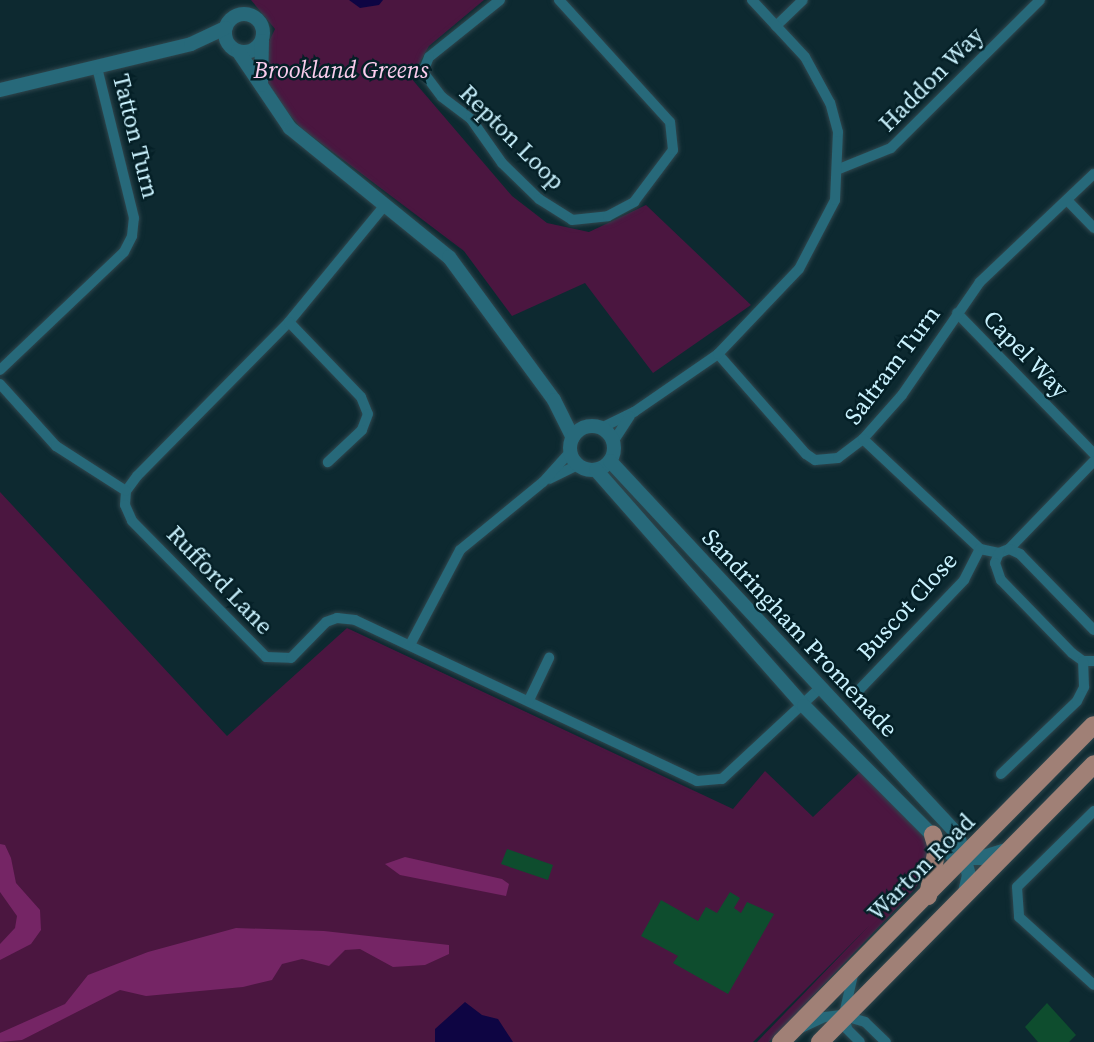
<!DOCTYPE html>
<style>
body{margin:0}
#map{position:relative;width:1094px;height:1042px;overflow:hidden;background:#0d2930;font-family:"Source Serif 4",serif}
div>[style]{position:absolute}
.green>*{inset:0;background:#4b1640}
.forest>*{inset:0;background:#752565}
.water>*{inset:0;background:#0e0543}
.building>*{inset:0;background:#0e4d2e}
.roads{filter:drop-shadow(0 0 2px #30474e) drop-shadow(0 0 2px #30474e)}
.minor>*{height:10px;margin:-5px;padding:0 5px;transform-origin:5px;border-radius:5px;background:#27697a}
.tertiary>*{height:14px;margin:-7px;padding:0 7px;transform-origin:7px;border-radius:7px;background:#27697a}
.tertiary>.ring{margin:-7px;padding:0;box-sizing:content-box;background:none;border:14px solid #27697a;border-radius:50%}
.primary>*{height:18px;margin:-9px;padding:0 9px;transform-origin:9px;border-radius:9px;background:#a08076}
span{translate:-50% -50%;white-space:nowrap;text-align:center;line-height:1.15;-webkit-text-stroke:5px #041f26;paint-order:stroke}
.park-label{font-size:24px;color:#fbcded;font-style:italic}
.street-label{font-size:24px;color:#caf2fe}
</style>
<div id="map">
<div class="green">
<i style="clip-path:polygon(251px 0,484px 0,429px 46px,411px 78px,512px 196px,547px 223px,589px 232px,646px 205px,751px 305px,653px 373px,585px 283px,512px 316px,464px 251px,301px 128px,265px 86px,260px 60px,275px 29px)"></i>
<i style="clip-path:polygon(0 492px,227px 736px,347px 628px,733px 809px,765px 771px,813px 817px,862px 770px,926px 838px,930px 846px,927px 871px,914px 890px,769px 1042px,757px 1042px,870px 925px,753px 1042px,0 1042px)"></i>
</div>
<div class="forest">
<i style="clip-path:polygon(0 844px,5px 845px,11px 858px,16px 883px,40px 910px,41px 930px,31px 944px,0 960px,0 944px,15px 928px,17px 916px,0 892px)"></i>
<i style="clip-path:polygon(405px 857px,502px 879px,509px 884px,506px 896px,400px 875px,385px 864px)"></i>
<i style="clip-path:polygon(236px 928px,324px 931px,449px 945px,449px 954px,425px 965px,393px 967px,360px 949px,345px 950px,329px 966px,302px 959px,282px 964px,272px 980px,243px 987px,146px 996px,120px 990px,22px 1040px,0 1042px,0 1033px,65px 1004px,88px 975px,148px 952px)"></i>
</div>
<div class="water">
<i style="clip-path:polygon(349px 0,383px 0,379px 5px,360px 8px)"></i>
<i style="clip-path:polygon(465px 1002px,482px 1015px,498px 1019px,513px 1042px,435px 1042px,435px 1029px)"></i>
</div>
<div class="building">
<i style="clip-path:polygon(507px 849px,553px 865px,548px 880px,501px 864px)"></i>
<i style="clip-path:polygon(730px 892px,740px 898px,734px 908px,741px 913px,747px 902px,774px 914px,728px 994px,673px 963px,678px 956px,641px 936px,661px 900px,698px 921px,706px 907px,717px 913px)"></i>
<i style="clip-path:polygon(1047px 1003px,1076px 1035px,1069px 1042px,1038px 1042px,1025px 1027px)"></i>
</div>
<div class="roads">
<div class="minor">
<i style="left:500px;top:0;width:91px;rotate:141.2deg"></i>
<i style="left:429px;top:57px;width:16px;rotate:112deg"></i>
<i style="left:423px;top:72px;width:31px;rotate:53deg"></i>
<i style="left:442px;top:97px;width:36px;rotate:37deg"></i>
<i style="left:471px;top:119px;width:54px;rotate:54.8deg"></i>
<i style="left:502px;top:163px;width:52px;rotate:44.2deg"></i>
<i style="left:539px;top:199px;width:39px;rotate:32deg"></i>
<i style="left:572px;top:220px;width:36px;rotate:-6deg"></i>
<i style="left:608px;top:216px;width:30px;rotate:-28deg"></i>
<i style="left:634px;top:202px;width:65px;rotate:-53.1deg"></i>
<i style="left:673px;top:150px;width:28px;rotate:-96deg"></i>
<i style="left:670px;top:122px;width:165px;rotate:-132.3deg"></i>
<i style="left:776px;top:26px;width:37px;rotate:-44deg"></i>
<i style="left:839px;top:169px;width:56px;rotate:-22deg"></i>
<i style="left:891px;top:148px;width:210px;rotate:-44.8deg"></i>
<i style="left:1067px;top:200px;width:39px;rotate:46deg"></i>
<i style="left:385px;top:205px;width:151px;rotate:129.4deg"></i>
<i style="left:289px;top:322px;width:216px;rotate:134.6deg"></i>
<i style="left:137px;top:476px;width:19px;rotate:126deg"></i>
<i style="left:126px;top:491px;width:14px;rotate:94deg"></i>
<i style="left:125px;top:505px;width:17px;rotate:66deg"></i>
<i style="left:132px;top:521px;width:191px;rotate:45.4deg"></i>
<i style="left:266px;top:657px;width:25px;rotate:2deg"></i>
<i style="left:291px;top:658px;width:50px;rotate:-45.8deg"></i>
<i style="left:326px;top:622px;width:12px;rotate:-20deg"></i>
<i style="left:337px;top:618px;width:18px;rotate:6deg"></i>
<i style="left:355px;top:620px;width:378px;rotate:25.2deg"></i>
<i style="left:697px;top:781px;width:25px;rotate:-5deg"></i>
<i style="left:722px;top:779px;width:134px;rotate:-42.9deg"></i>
<i style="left:957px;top:313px;width:197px;rotate:45.8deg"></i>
<i style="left:289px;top:322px;width:104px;rotate:46.2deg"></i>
<i style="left:361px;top:397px;width:18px;rotate:68deg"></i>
<i style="left:368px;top:414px;width:17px;rotate:111deg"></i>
<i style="left:362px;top:430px;width:47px;rotate:136.7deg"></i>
<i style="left:718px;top:354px;width:133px;rotate:48.7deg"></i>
<i style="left:806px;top:454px;width:11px;rotate:34deg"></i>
<i style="left:815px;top:460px;width:23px;rotate:-5deg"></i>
<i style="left:838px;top:458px;width:31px;rotate:-37deg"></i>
<i style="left:863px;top:439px;width:59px;rotate:-48.4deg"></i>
<i style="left:902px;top:395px;width:137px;rotate:-55.4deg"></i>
<i style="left:980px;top:282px;width:157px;rotate:-43.5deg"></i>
<i style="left:0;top:370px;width:171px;rotate:-43.6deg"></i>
<i style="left:124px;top:252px;width:18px;rotate:-63deg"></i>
<i style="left:132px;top:236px;width:18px;rotate:-84deg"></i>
<i style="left:134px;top:218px;width:155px;rotate:-103.8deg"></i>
<i style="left:0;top:384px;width:84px;rotate:47.9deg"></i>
<i style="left:56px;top:446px;width:83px;rotate:32.7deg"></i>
<i style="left:601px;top:428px;width:37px;rotate:-26deg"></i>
<i style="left:634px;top:412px;width:102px;rotate:-34.6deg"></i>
<i style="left:718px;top:354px;width:117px;rotate:-46.4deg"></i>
<i style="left:799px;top:269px;width:78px;rotate:-62.4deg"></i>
<i style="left:835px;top:200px;width:68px;rotate:-87.5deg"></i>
<i style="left:838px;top:132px;width:30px;rotate:-105deg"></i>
<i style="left:830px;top:103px;width:52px;rotate:-118.5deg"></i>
<i style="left:805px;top:57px;width:78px;rotate:-132.9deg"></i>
<i style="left:863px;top:439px;width:161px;rotate:43.2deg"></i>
<i style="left:980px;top:549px;width:19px;rotate:12deg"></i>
<i style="left:999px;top:553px;width:11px;rotate:-22deg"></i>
<i style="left:1009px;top:549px;width:122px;rotate:-46deg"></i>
<i style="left:613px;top:442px;width:31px;rotate:-57deg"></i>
<i style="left:549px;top:479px;width:32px;rotate:-26deg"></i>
<i style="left:1009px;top:549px;width:12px;rotate:24deg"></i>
<i style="left:1020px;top:554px;width:106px;rotate:45.8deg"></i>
<i style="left:999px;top:553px;width:11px;rotate:112deg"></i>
<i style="left:995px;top:563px;width:18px;rotate:71deg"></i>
<i style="left:1001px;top:580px;width:102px;rotate:45.8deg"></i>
<i style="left:1072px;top:653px;width:14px;rotate:36deg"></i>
<i style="left:1083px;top:661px;width:11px"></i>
<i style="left:410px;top:645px;width:107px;rotate:-62.2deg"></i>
<i style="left:460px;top:550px;width:107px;rotate:-39.3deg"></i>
<i style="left:543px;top:482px;width:40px;rotate:-48deg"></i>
<i style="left:860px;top:689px;width:151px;rotate:-46.3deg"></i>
<i style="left:964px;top:580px;width:35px;rotate:-63deg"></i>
<i style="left:529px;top:700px;width:47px;rotate:-64.5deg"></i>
<i style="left:1001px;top:774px;width:105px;rotate:-43.8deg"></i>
<i style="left:1077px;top:701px;width:16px;rotate:-63deg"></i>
<i style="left:1084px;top:687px;width:26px;rotate:-92deg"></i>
<i style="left:1094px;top:811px;width:108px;rotate:135.4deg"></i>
<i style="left:1017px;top:887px;width:30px;rotate:86deg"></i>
<i style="left:1019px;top:917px;width:101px;rotate:42.2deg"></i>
<i style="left:853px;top:975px;width:39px;rotate:103deg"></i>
<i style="left:844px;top:1013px;width:16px;rotate:79deg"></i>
<i style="left:847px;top:1029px;width:18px;rotate:45deg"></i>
<i style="left:801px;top:1028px;width:26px;rotate:-25deg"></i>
<i style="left:825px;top:1017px;width:16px;rotate:-7deg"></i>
<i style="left:841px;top:1015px;width:25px;rotate:16deg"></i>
<i style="left:865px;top:1022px;width:29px;rotate:44deg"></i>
</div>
<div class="tertiary">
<i class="ring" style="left:225px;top:14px;width:24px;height:24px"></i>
<i style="left:238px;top:51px;width:93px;rotate:56deg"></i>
<i style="left:290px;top:128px;width:205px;rotate:39.1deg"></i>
<i style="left:449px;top:257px;width:177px;rotate:53.7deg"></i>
<i style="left:554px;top:400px;width:42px;rotate:63.4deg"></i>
<i style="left:261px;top:85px;width:44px;rotate:-88.7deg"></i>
<i style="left:0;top:90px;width:196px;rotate:-13.5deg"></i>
<i style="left:191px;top:44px;width:38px;rotate:-25deg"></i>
<i class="ring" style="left:570px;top:426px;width:30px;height:30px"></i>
<i style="left:610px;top:461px;width:511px;rotate:47.06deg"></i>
<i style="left:958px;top:835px;width:41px;rotate:74.6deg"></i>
<i style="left:969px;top:875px;width:22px;rotate:103deg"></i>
<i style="left:596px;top:470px;width:315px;rotate:48.6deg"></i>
<i style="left:804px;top:706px;width:214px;rotate:45.2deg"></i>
<i style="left:955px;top:858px;width:25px"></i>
<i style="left:980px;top:858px;width:30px;rotate:-17deg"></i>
</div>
<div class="primary">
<i style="left:928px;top:896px;width:49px;rotate:-79.4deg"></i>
<i style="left:937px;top:848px;width:14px;rotate:-107deg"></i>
<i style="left:781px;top:1042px;width:445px;rotate:-45.4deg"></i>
<i style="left:820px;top:1042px;width:390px;rotate:-45.4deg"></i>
</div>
</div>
<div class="park-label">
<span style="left:341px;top:70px">Brookland Greens</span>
</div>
<div class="street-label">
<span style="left:931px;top:79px;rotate:-45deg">Haddon Way</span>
<span style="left:136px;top:136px;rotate:76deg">Tatton Turn</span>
<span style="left:512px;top:137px;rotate:45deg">Repton Loop</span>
<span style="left:1026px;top:354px;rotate:46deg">Capel Way</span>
<span style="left:892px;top:365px;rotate:-53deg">Saltram Turn</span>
<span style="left:220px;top:580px;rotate:46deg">Rufford Lane</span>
<span style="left:907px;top:606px;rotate:-48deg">Buscot Close</span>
<span style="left:800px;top:633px;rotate:47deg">Sandringham Promenade</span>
<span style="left:921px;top:867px;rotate:-45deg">Warton Road</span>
</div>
</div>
